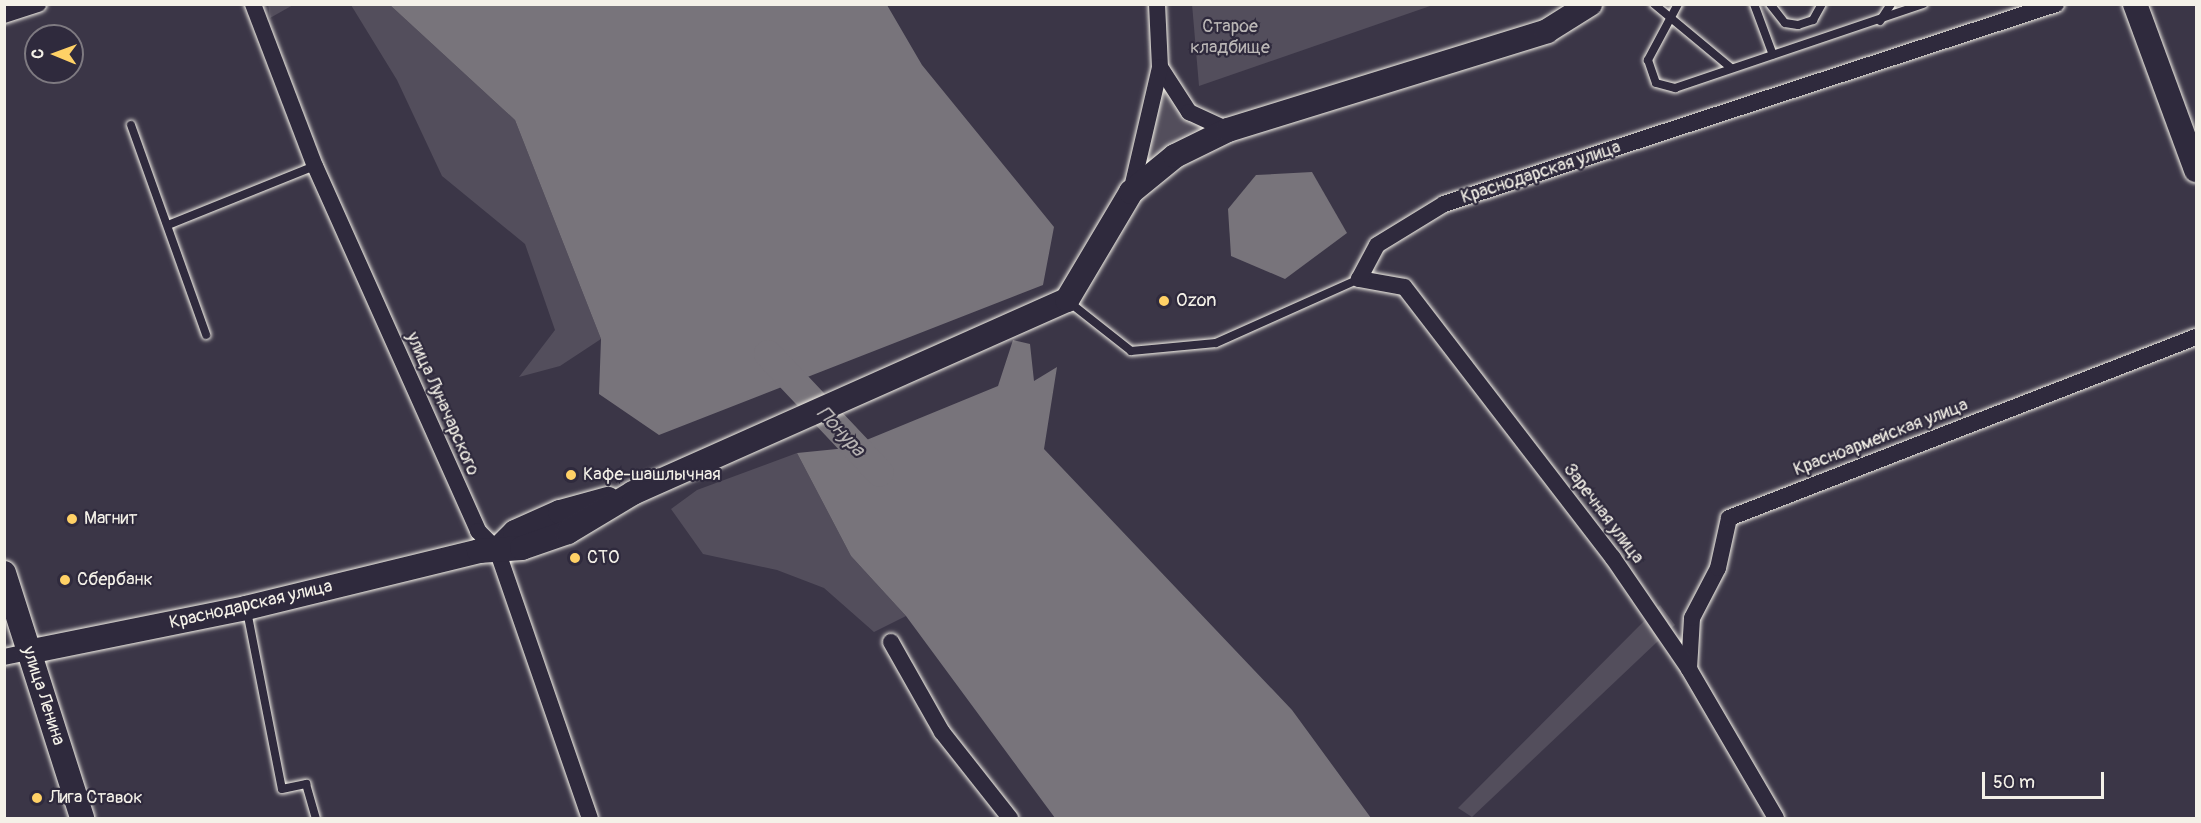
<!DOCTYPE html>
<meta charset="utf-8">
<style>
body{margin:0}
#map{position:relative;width:2201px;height:823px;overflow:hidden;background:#3b3647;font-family:Pangolin,sans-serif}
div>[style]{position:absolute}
.green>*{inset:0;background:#534e5c}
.water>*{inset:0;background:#78747b}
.river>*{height:28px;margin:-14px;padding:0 14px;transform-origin:14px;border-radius:14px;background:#78747b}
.roads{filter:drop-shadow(0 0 2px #f4f1e8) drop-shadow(0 0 2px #f4f1e8)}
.lane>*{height:8px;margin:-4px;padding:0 4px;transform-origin:4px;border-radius:4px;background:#2f2a3d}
.street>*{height:16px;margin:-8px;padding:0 8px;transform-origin:8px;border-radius:8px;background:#2f2a3d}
.secondary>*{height:24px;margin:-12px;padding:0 12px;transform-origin:12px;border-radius:12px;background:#2f2a3d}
.dots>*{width:16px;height:16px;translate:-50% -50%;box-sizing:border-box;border:3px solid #2f2a3d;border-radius:50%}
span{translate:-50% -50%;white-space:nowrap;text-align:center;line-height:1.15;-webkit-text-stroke:4.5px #2f2a3d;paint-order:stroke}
.park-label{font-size:18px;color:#bcb8b7}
.street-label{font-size:18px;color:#f4f1e8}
.poi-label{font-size:18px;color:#f4f1e8}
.left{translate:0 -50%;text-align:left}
.water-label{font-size:20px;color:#b6b2b2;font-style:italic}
.frame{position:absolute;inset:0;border:6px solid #f4f1e8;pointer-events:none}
.north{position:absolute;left:24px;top:24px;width:60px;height:60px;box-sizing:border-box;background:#2f2a3d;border:2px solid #7e7a81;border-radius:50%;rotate:271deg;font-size:16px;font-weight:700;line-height:24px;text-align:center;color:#f4f1e8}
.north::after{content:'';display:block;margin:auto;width:21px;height:27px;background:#ffd166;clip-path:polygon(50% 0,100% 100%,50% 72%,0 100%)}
.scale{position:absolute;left:1982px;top:772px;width:122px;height:27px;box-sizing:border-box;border:3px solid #f4f1e8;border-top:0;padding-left:8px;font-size:18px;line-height:21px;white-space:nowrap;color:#f4f1e8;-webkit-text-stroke:4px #2f2a3d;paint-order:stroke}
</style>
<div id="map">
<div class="green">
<i style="clip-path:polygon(268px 4px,293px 4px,293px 5px,270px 18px)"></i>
<i style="clip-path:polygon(1192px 4px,1433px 4px,1433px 5px,1199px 86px)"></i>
<i style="clip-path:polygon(351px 5px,390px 5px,515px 120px,601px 339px,560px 366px,519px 377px,555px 330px,525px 244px,442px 176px,397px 80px)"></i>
<i style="clip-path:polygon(1160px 67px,1189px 112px,1228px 130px,1131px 192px)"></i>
<i style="clip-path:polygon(797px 453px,851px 556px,906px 616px,874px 632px,824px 588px,777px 570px,703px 554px,671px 509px,697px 490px)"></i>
<i style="clip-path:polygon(1660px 605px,1675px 625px,1472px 817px,1458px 808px)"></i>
</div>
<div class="water">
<i style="clip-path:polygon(390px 5px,887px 5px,922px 65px,1054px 227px,1043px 285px,659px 435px,599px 394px,601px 339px,515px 120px)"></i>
<i style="clip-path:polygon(1312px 172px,1347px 233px,1285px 279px,1231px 256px,1228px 209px,1256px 175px)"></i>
<i style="clip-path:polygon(1013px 340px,1030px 344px,1034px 381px,1057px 367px,1044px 449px,1292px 710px,1371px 818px,1055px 818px,906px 616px,851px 556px,797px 453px,847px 448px,998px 386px)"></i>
</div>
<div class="river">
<i style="left:768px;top:354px;width:163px;rotate:46.7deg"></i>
</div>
<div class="roads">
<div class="lane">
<i style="left:1654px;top:4px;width:99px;rotate:39.7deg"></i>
<i style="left:1678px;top:4px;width:64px;rotate:118.2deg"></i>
<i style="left:1648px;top:60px;width:24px;rotate:71deg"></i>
<i style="left:1656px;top:83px;width:20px;rotate:15deg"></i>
<i style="left:1675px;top:88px;width:262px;rotate:-18.7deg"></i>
<i style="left:1754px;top:4px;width:54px;rotate:69.6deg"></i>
<i style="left:1770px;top:4px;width:24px;rotate:52deg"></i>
<i style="left:1785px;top:23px;width:13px;rotate:9deg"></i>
<i style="left:1798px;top:25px;width:16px;rotate:-18deg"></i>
<i style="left:1813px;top:20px;width:18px;rotate:-61deg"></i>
<i style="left:1880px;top:21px;width:20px;rotate:-57deg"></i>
<i style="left:131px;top:125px;width:223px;rotate:70.3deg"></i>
<i style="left:168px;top:225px;width:158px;rotate:-21.9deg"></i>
<i style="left:1069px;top:302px;width:79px;rotate:38.3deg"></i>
<i style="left:1131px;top:351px;width:85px;rotate:-5.4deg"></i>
<i style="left:1216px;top:343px;width:157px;rotate:-24.1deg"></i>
<i style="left:247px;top:611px;width:181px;rotate:78.9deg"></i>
<i style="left:282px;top:789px;width:25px;rotate:-12deg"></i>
<i style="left:306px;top:784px;width:35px;rotate:74deg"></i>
</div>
<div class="street">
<i style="left:253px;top:4px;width:173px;rotate:69.1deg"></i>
<i style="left:315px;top:166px;width:400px;rotate:65.9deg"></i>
<i style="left:478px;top:531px;width:27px;rotate:45deg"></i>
<i style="left:497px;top:550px;width:284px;rotate:70.9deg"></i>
<i style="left:1157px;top:4px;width:63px;rotate:87.3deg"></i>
<i style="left:1160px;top:67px;width:54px;rotate:57.2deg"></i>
<i style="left:1189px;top:112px;width:43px;rotate:24.8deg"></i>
<i style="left:4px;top:15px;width:36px;rotate:-18deg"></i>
<i style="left:1131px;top:192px;width:128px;rotate:-76.9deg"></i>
<i style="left:891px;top:642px;width:103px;rotate:60.5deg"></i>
<i style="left:942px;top:732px;width:110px;rotate:51.7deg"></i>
<i style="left:4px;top:657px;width:25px;rotate:-12deg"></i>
<i style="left:1689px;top:669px;width:51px;rotate:-86.6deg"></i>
<i style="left:1692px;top:618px;width:56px;rotate:-62.5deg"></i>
<i style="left:1718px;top:568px;width:51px;rotate:-77.6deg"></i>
<i style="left:1729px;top:518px;width:501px;rotate:-21.19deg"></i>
<i style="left:1776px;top:818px;width:173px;rotate:-120.3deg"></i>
<i style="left:1689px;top:669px;width:135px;rotate:-124.4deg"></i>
<i style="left:1613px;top:558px;width:342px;rotate:-127.6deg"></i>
<i style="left:1404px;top:287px;width:46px;rotate:-169.9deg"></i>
<i style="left:1359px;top:279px;width:38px;rotate:-62deg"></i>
<i style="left:1377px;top:245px;width:79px;rotate:-31.5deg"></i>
<i style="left:1444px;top:204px;width:644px;rotate:-18.1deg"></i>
</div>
<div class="secondary">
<i style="left:2135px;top:4px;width:177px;rotate:69.8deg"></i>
<i style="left:497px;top:550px;width:25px;rotate:-45deg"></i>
<i style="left:515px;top:532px;width:49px;rotate:-24deg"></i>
<i style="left:560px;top:512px;width:50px;rotate:-15.2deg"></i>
<i style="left:4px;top:573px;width:257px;rotate:72.3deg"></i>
<i style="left:28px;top:652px;width:222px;rotate:-11.4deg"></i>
<i style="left:246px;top:608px;width:240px;rotate:-13.7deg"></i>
<i style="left:479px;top:551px;width:43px;rotate:-4deg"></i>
<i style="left:522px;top:548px;width:49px;rotate:-19.2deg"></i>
<i style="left:568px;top:532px;width:76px;rotate:-31deg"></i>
<i style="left:633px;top:493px;width:475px;rotate:-24deg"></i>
<i style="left:1067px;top:300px;width:126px;rotate:-59.3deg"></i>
<i style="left:1131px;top:192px;width:57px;rotate:-39.3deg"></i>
<i style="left:1175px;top:156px;width:59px;rotate:-26.1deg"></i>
<i style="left:1228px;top:130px;width:334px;rotate:-17.2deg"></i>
<i style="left:1547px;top:31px;width:51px;rotate:-32.1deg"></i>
</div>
</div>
<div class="dots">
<i style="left:1164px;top:301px;background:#ffd166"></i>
<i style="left:571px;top:475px;background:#ffd166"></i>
<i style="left:72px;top:519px;background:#ffd166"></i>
<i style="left:575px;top:558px;background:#ffd166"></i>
<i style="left:65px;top:580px;background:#ffd166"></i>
<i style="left:37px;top:798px;background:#ffd166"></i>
</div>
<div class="park-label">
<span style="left:1230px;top:38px">Старое<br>кладбище</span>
</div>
<div class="street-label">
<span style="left:1541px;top:173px;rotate:-18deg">Краснодарская улица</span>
<span style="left:442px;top:404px;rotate:66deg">улица Луначарского</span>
<span style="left:1881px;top:438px;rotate:-21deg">Красноармейская улица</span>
<span style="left:1603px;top:514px;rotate:53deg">Заречная улица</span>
<span style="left:251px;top:605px;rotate:-13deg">Краснодарская улица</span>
<span style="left:43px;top:696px;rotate:72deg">улица Ленина</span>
</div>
<div class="poi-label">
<span class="left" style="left:1176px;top:301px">Ozon</span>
<span class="left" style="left:583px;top:475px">Кафе-шашлычная</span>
<span class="left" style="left:84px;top:519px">Магнит</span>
<span class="left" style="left:587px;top:558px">СТО</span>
<span class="left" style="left:77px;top:580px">Сбербанк</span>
<span class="left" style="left:49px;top:798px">Лига Ставок</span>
</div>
<div class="water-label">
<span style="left:841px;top:431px;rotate:47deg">Понура</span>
</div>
<div class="frame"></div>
<div class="north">С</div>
<div class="scale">50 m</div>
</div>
